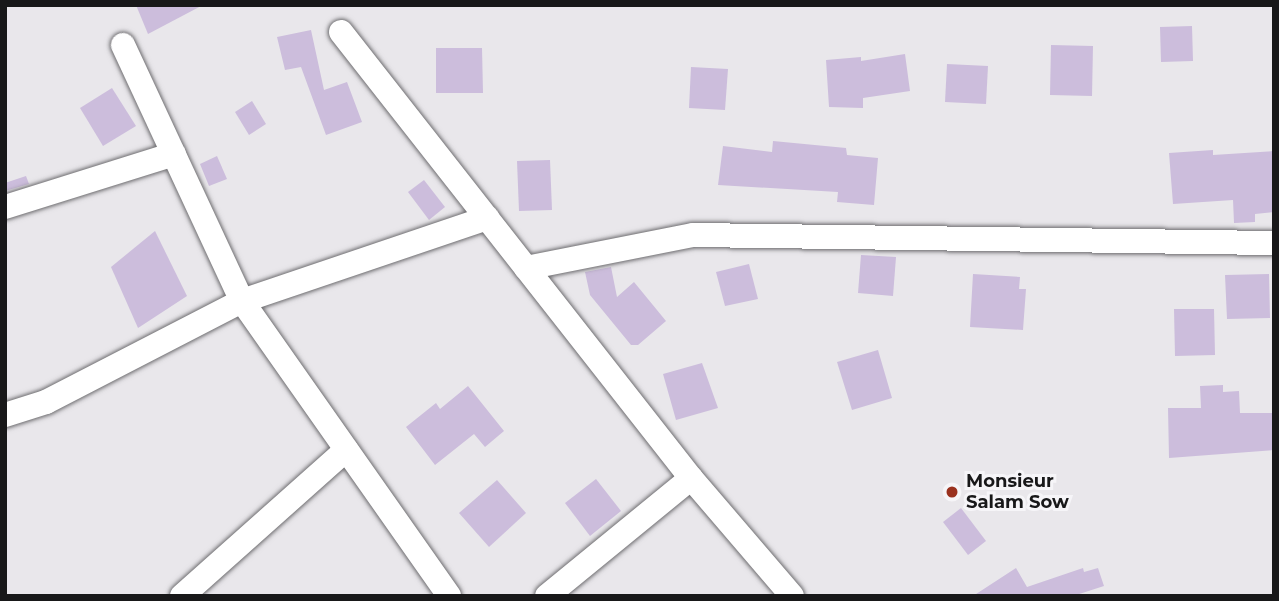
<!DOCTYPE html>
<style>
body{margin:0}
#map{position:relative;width:1279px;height:601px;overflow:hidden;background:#e9e7eb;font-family:Montserrat,sans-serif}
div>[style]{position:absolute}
.building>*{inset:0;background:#ccbddc}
.roads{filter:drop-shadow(0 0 2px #6e6d70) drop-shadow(0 0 2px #6e6d70)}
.minor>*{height:24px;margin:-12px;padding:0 12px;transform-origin:12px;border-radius:12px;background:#fff}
.dots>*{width:19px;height:19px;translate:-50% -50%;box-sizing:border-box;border:4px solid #f6f5f8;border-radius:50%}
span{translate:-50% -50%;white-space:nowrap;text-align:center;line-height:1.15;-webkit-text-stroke:6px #f6f5f8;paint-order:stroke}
.poi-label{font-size:18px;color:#181819;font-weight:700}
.left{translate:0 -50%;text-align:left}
.frame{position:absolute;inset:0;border:7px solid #181819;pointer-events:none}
</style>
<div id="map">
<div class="building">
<i style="clip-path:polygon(136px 5px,203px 5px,148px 34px)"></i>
<i style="clip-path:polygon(1192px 26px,1193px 61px,1161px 62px,1160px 27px)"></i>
<i style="clip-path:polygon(311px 30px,324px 90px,347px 82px,362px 122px,326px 135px,301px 67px,285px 70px,277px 37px)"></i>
<i style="clip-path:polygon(1051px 45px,1093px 46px,1092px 96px,1050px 95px)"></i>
<i style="clip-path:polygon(436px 48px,482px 48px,483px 93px,436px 93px)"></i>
<i style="clip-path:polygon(905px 54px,910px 91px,863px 98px,863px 108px,829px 107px,826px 60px,861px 57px,861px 61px)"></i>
<i style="clip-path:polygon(947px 64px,988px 66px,986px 104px,945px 102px)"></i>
<i style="clip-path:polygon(691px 67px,728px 69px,725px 110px,689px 108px)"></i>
<i style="clip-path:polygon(112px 88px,136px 126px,103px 146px,80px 108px)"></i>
<i style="clip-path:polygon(252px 101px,266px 124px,249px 135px,235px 112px)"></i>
<i style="clip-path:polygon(773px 141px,846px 148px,847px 155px,878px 158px,874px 205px,837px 202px,838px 192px,718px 185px,723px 146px,772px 152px)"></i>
<i style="clip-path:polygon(1213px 150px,1213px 155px,1274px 151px,1274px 212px,1255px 214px,1255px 222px,1234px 223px,1233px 200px,1173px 204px,1169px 153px)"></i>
<i style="clip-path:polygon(217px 156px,227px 179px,209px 186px,200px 164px)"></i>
<i style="clip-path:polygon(550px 160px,552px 210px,519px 211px,517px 161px)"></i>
<i style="clip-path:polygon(26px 176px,29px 184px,5px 191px,5px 183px)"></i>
<i style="clip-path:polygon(424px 180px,445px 207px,429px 220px,408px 192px)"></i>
<i style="clip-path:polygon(155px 231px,187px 296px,138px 328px,111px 267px)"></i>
<i style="clip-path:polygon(861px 255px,896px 257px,893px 296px,858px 293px)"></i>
<i style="clip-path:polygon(749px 264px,758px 299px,725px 306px,716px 272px)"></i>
<i style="clip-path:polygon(611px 267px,617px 297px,634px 282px,666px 321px,638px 345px,631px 345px,590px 295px,585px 272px)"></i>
<i style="clip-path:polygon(973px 274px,1020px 277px,1019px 289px,1026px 289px,1023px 330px,970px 327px)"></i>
<i style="clip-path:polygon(1269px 274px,1270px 318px,1227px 319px,1225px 275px)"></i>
<i style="clip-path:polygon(1174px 309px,1214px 309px,1215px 355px,1175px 356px)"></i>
<i style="clip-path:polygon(878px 350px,892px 398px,852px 410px,837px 362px)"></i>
<i style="clip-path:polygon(702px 363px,718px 408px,676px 420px,663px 374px)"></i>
<i style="clip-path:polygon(1223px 385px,1223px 392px,1239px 391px,1240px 413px,1274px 413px,1274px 450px,1169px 458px,1168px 408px,1201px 408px,1200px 386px)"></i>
<i style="clip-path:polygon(468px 386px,504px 431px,485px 447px,474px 434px,435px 465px,406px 427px,436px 403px,440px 409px)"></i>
<i style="clip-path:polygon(596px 479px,621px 511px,590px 536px,565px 503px)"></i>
<i style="clip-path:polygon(497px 480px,526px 513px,489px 547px,459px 513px)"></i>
<i style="clip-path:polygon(961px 508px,986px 541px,968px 555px,943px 522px)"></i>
<i style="clip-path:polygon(1016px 568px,1027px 587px,1083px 568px,1084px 572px,1098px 568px,1104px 586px,1073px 596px,973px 596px)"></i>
</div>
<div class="roads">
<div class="minor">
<i style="left:341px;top:32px;width:567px;rotate:51.88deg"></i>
<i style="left:691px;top:478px;width:155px;rotate:49.4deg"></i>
<i style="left:123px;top:45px;width:282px;rotate:65.1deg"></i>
<i style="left:242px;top:301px;width:360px;rotate:54.9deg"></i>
<i style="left:5px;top:207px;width:177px;rotate:-17.4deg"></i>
<i style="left:526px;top:268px;width:170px;rotate:-11.2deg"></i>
<i style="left:693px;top:235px;width:581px;rotate:0.79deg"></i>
<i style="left:5px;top:415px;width:43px;rotate:-17.6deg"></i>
<i style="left:46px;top:402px;width:220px;rotate:-27.3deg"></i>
<i style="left:242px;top:301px;width:259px;rotate:-18.7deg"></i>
<i style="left:182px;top:596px;width:220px;rotate:-41.7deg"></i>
<i style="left:547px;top:596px;width:186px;rotate:-39.3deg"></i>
</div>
</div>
<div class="dots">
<i style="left:952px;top:492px;background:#9a311e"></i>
</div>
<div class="poi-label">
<span class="left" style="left:966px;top:492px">Monsieur<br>Salam Sow</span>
</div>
<div class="frame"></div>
</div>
